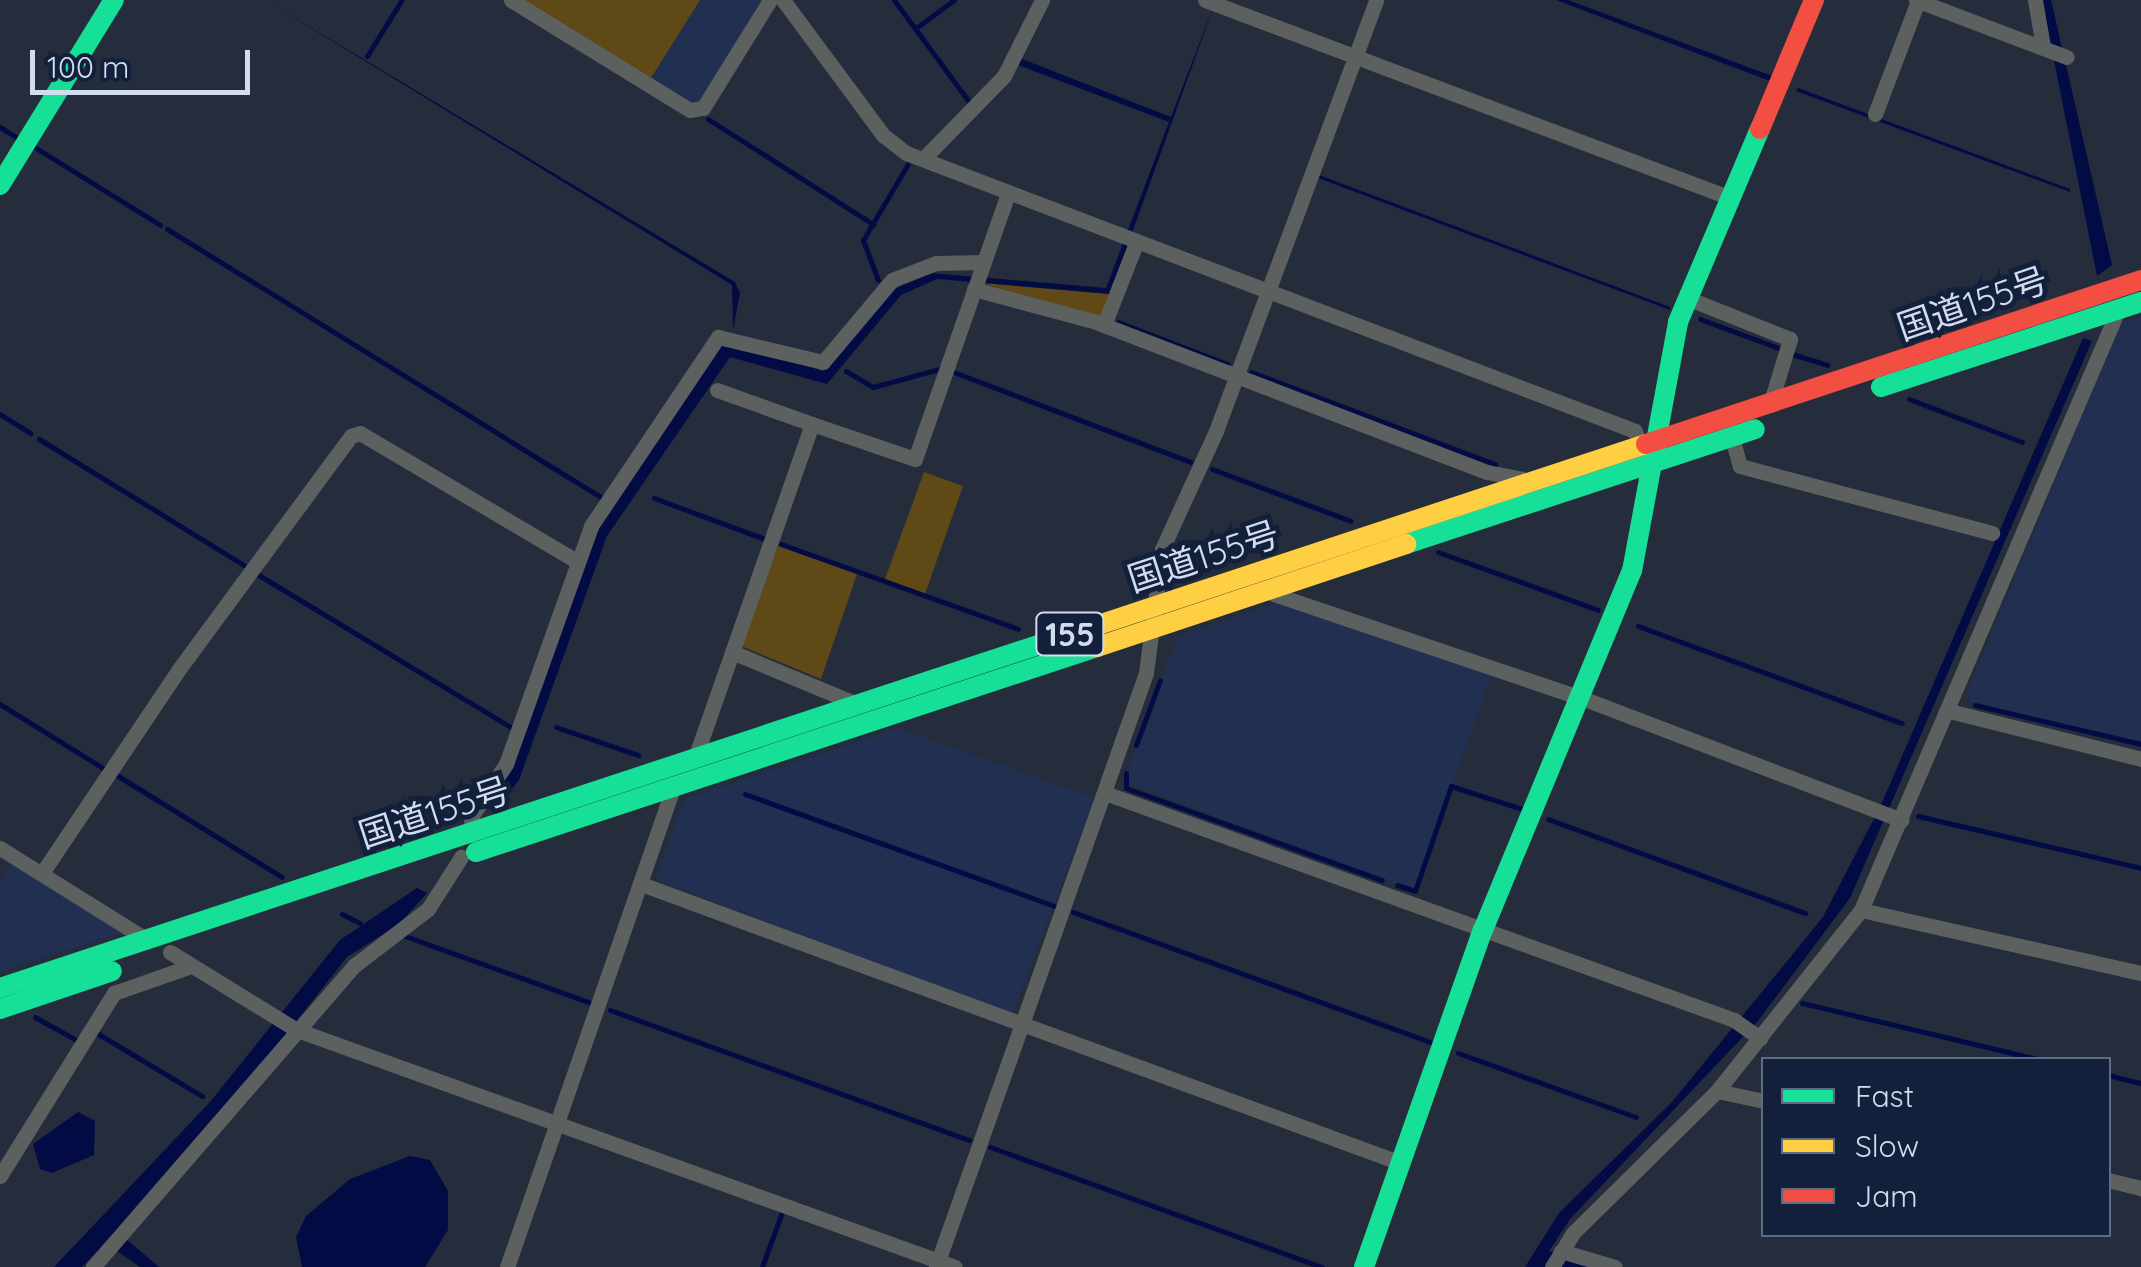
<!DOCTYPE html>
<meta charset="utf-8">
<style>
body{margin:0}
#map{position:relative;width:2141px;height:1267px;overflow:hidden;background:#252d3c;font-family:Quicksand,"Noto Sans JP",sans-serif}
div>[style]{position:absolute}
.built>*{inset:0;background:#213051}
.green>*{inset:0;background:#5e4917}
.water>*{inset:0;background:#030b44}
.stream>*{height:5px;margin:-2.5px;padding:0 2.5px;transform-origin:2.5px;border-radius:2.5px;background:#030b44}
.street>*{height:15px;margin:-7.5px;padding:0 7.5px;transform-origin:7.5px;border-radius:7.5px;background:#5c615f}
.fast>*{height:20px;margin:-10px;padding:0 10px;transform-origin:10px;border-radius:10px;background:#16e098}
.slow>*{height:20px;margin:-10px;padding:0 10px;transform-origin:10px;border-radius:10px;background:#ffcf43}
.jam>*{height:20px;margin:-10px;padding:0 10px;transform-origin:10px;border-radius:10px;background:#f24e42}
span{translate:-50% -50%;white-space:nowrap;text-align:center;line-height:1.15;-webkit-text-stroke:10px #12203c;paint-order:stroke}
.shield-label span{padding:2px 8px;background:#12203c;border:2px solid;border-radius:8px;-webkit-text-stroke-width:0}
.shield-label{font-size:32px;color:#d2dcef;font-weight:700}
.street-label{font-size:35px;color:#d2dcef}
.legend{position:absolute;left:1761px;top:1057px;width:350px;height:180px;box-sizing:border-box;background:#12203c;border:2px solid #5f6b84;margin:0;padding:12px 18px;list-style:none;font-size:30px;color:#d2dcef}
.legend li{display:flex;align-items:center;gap:20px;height:50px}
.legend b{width:50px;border:2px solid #5f6b84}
.scale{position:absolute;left:30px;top:50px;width:220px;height:45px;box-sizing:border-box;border:5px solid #d2dcef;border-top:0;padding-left:12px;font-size:30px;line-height:35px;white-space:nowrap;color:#d2dcef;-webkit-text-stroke:8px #12203c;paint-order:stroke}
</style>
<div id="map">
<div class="built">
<i style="clip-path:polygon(700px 0,761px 0,700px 101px,689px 102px,651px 78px)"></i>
<i style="clip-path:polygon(2141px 317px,2141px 744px,1975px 705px,1966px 694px,2121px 323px)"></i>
<i style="clip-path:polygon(1286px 600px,1492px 673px,1415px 891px,1123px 782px,1178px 636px)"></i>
<i style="clip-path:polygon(898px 728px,1089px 796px,1092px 805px,1012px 1015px,655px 879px,685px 799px)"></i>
<i style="clip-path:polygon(13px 861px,127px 931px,0 972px,0 882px)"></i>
</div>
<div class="green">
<i style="clip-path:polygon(522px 0,700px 0,651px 78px)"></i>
<i style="clip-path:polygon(982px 283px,1110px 294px,1103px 320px)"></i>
<i style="clip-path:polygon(924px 472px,963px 486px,925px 594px,885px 579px)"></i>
<i style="clip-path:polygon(778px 546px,857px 574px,821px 679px,741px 646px)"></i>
</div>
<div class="water">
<i style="clip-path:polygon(265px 0,735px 282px,740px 293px,733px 330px,732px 285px)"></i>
<i style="clip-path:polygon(1216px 0,1110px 294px,937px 279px,901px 295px,827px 384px,730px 357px,607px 536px,519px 780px,504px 799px,491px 794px,593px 530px,722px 339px,823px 371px,890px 291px,931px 273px,1106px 288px,1169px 122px,1018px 65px,1022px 59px,1171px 117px)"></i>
<i style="clip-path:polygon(1556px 0,1568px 0,1772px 76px,1770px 81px)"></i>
<i style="clip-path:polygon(2042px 0,2051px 0,2112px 265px,2097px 276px)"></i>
<i style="clip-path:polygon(1798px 88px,2070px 189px,2070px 192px,1796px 91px)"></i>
<i style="clip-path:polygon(1319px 175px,1670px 307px,1670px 310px,1318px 178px)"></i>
<i style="clip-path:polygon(2083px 338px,2092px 341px,1850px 898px,1758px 1021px,1571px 1218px,1549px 1251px,1601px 1267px,1525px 1267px,1559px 1213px,1672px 1102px,1823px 917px,1880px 807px)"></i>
<i style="clip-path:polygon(417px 888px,427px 893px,399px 924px,347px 957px,125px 1238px,159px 1267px,140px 1267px,105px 1243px,82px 1267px,54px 1267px,210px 1102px,340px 940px)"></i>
<i style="clip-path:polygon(78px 1112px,95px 1121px,94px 1155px,52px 1173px,40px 1169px,33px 1144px)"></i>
<i style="clip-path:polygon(410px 1156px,430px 1160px,448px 1191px,448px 1230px,425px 1267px,302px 1267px,296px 1237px,306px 1216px,350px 1179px)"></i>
</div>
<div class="stream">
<i style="left:894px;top:0;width:128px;rotate:53.6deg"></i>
<i style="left:916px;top:28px;width:47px;rotate:-36.4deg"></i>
<i style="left:367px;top:56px;width:65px;rotate:-58.3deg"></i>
<i style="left:708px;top:119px;width:196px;rotate:32.5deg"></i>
<i style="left:0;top:127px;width:19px;rotate:32deg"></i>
<i style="left:36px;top:148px;width:146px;rotate:31.8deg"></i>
<i style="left:167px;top:229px;width:397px;rotate:31.7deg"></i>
<i style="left:878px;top:280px;width:43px;rotate:-110.6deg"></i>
<i style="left:863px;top:240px;width:88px;rotate:-59.4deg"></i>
<i style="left:1700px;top:319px;width:86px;rotate:20.3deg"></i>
<i style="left:1118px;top:322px;width:117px;rotate:21.1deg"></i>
<i style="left:1792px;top:354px;width:37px;rotate:17deg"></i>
<i style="left:846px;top:371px;width:31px;rotate:31deg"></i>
<i style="left:873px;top:387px;width:68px;rotate:-15.3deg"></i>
<i style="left:951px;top:371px;width:256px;rotate:20.8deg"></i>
<i style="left:1251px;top:372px;width:261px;rotate:20.7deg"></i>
<i style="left:1909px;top:399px;width:121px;rotate:20.8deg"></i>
<i style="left:0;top:414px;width:36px;rotate:32deg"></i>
<i style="left:39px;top:439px;width:241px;rotate:31.6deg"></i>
<i style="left:508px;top:440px;width:113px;rotate:31.6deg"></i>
<i style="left:1212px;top:469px;width:148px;rotate:20.5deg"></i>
<i style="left:654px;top:498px;width:118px;rotate:20.3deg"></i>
<i style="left:781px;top:544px;width:252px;rotate:19.7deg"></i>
<i style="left:1438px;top:552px;width:170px;rotate:19.9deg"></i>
<i style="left:257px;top:574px;width:298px;rotate:31.1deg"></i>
<i style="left:1638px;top:626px;width:281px;rotate:20.2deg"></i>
<i style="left:0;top:704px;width:125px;rotate:31.9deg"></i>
<i style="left:1975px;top:705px;width:171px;rotate:13.2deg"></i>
<i style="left:556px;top:727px;width:87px;rotate:18.9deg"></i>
<i style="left:1136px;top:745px;width:69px;rotate:-69.7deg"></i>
<i style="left:1126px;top:773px;width:15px;rotate:90deg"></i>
<i style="left:1126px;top:788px;width:272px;rotate:19.8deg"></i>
<i style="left:115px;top:774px;width:196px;rotate:31.7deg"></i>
<i style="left:745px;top:794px;width:329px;rotate:19.9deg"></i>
<i style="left:1918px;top:816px;width:229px;rotate:13.1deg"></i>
<i style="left:1548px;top:819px;width:274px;rotate:20.1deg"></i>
<i style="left:1397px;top:885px;width:19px;rotate:18deg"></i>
<i style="left:1415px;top:891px;width:111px;rotate:-71.1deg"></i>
<i style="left:1451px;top:786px;width:75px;rotate:17.9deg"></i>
<i style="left:1073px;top:912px;width:383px;rotate:20deg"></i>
<i style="left:342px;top:914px;width:20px;rotate:27deg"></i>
<i style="left:405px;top:936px;width:195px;rotate:19.8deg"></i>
<i style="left:1802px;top:1003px;width:246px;rotate:13.4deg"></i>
<i style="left:610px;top:1010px;width:382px;rotate:19.9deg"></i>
<i style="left:35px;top:1017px;width:49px;rotate:29.2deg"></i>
<i style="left:95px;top:1032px;width:125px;rotate:30.9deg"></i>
<i style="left:1458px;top:1053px;width:189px;rotate:19.8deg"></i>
<i style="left:2108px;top:1075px;width:34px;rotate:14deg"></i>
<i style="left:990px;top:1147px;width:353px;rotate:19.9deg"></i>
<i style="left:762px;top:1267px;width:59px;rotate:-70deg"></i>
</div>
<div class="street">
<i style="left:511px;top:0;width:210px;rotate:31.6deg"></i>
<i style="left:690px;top:110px;width:13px;rotate:-9deg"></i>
<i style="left:703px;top:108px;width:127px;rotate:-58.2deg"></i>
<i style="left:783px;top:0;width:168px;rotate:53.5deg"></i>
<i style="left:883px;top:135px;width:29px;rotate:38deg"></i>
<i style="left:906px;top:153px;width:780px;rotate:20.87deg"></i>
<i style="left:1635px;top:431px;width:15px;rotate:70deg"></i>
<i style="left:1205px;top:0;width:559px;rotate:20.64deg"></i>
<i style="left:1916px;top:0;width:161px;rotate:20.7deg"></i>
<i style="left:2035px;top:0;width:48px;rotate:80.3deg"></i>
<i style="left:1875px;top:114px;width:121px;rotate:-69.2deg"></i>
<i style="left:923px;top:159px;width:116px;rotate:-45.7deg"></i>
<i style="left:1004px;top:76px;width:85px;rotate:-63.4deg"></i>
<i style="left:974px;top:289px;width:126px;rotate:15.1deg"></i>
<i style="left:1096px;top:322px;width:419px;rotate:21deg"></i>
<i style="left:1487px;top:472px;width:36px;rotate:11deg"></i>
<i style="left:1687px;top:298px;width:111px;rotate:21.7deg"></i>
<i style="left:1790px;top:339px;width:69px;rotate:106.9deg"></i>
<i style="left:1104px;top:325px;width:90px;rotate:-68.6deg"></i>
<i style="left:717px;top:390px;width:101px;rotate:19.7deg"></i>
<i style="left:1732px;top:437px;width:30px;rotate:75deg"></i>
<i style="left:1740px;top:466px;width:261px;rotate:14.9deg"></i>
<i style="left:1271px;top:593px;width:328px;rotate:18.7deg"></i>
<i style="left:1582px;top:698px;width:342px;rotate:20.9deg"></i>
<i style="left:732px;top:652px;width:135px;rotate:22.6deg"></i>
<i style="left:1949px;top:711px;width:198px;rotate:14deg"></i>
<i style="left:694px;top:761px;width:357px;rotate:-70.7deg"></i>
<i style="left:812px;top:424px;width:109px;rotate:18.8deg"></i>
<i style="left:915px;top:459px;width:282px;rotate:-70.7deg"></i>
<i style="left:1105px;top:793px;width:669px;rotate:19.84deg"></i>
<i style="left:1734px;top:1020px;width:32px;rotate:35deg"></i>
<i style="left:472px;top:834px;width:17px;rotate:-93deg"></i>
<i style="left:471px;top:817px;width:64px;rotate:-56.6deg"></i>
<i style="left:506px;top:764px;width:253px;rotate:-70.3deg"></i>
<i style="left:591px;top:526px;width:228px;rotate:-56.1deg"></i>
<i style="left:718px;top:337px;width:108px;rotate:13.4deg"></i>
<i style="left:823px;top:362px;width:107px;rotate:-49.9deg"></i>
<i style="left:892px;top:280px;width:47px;rotate:-21.1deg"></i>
<i style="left:936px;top:263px;width:48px;rotate:-1.2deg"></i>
<i style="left:0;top:848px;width:173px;rotate:32deg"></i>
<i style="left:42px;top:873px;width:246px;rotate:-56.1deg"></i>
<i style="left:179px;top:669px;width:290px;rotate:-53.6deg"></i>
<i style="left:351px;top:436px;width:9px;rotate:-18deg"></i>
<i style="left:360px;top:433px;width:253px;rotate:30.6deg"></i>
<i style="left:644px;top:885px;width:806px;rotate:20.17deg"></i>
<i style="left:1861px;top:910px;width:287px;rotate:12.7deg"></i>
<i style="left:170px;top:952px;width:149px;rotate:31.6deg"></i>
<i style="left:297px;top:1030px;width:699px;rotate:19.81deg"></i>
<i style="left:1717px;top:1091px;width:48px;rotate:12deg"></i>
<i style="left:0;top:1176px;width:216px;rotate:-58.1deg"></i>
<i style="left:114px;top:993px;width:82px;rotate:-19.3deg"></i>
<i style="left:2108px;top:1180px;width:34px;rotate:14deg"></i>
<i style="left:1561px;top:1251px;width:56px;rotate:16.5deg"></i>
<i style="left:93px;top:1267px;width:400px;rotate:-49.1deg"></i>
<i style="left:355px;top:965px;width:92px;rotate:-37.5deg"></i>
<i style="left:428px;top:909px;width:62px;rotate:-57.6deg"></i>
<i style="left:507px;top:1267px;width:507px;rotate:-70.89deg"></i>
<i style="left:936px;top:1267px;width:630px;rotate:-70.53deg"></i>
<i style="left:1146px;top:673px;width:125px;rotate:-82.6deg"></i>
<i style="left:1162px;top:549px;width:130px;rotate:-65.4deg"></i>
<i style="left:1216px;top:431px;width:460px;rotate:-69.6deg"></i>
<i style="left:1552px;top:1267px;width:40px;rotate:-58deg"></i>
<i style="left:1573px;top:1233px;width:202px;rotate:-44.6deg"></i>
<i style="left:1717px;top:1091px;width:231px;rotate:-51.5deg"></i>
<i style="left:1861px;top:910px;width:653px;rotate:-66.81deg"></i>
</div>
<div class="fast">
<i style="left:0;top:185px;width:217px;rotate:-58.4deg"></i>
<i style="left:1881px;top:387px;width:274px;rotate:-18.1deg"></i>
<i style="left:1406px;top:544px;width:367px;rotate:-18.2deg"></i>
<i style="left:476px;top:852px;width:654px;rotate:-18.27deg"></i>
<i style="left:0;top:988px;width:1122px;rotate:-18.29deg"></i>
<i style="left:0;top:1009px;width:118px;rotate:-18.7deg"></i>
<i style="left:1364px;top:1267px;width:357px;rotate:-70.6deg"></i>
<i style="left:1483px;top:930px;width:389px;rotate:-67.5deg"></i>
<i style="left:1632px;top:571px;width:253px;rotate:-79.5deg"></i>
<i style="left:1678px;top:322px;width:210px;rotate:-67deg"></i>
</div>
<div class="slow">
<i style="left:1065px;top:636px;width:612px;rotate:-18.29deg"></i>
<i style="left:1097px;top:647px;width:326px;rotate:-18.4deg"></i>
</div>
<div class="jam">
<i style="left:1760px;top:129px;width:140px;rotate:-67.3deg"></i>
<i style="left:1646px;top:444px;width:521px;rotate:-18.33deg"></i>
</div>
<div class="shield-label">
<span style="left:1070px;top:634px">155</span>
</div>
<div class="street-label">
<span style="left:1972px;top:303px;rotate:-19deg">国道155号</span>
<span style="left:1203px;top:556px;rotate:-18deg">国道155号</span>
<span style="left:434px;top:812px;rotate:-18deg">国道155号</span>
</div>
<ul class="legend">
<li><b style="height:12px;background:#16e098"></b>Fast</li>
<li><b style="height:12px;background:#ffcf43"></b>Slow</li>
<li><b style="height:12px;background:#f24e42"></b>Jam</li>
</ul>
<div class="scale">100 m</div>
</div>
